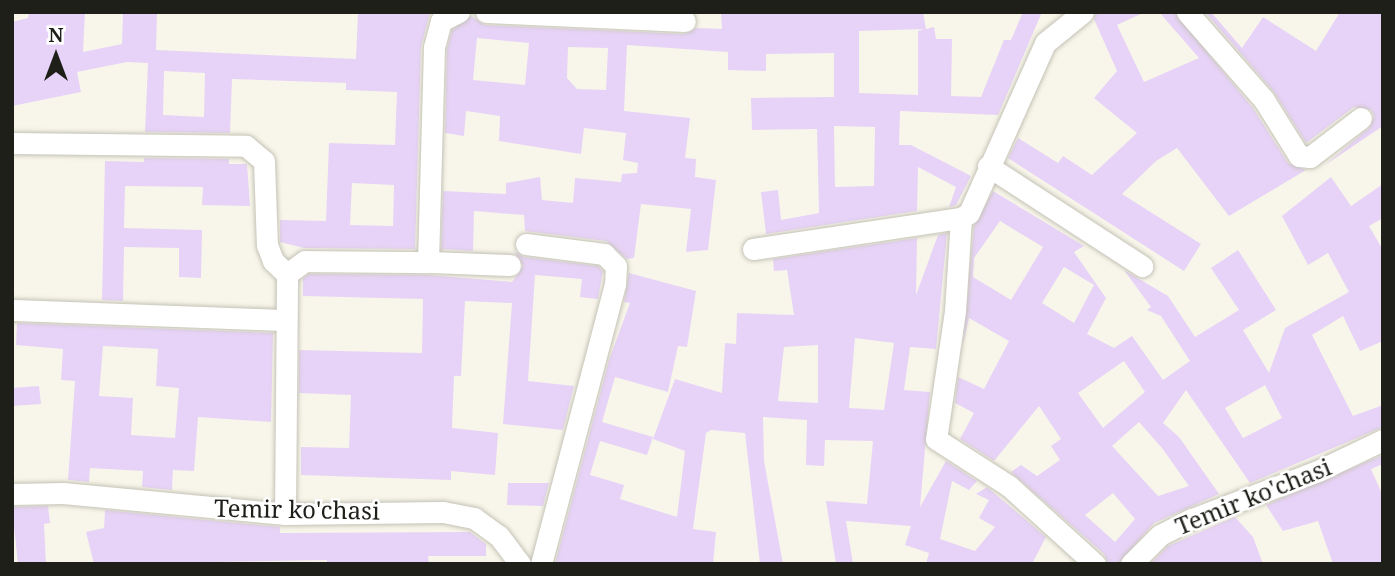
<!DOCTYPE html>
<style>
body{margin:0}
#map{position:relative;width:1395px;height:576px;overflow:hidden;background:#f8f6ea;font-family:"Noto Serif",serif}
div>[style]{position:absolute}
.building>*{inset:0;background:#e7d3f7}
.roads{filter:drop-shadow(0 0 2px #c4c2b6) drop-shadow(0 0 2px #c4c2b6)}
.minor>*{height:21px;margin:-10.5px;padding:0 10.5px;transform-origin:10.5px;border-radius:10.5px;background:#fff}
span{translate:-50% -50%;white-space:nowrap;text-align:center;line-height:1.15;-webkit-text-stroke:5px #fff;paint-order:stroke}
.street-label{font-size:24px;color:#1f1f1a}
.frame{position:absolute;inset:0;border:14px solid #1f1f1a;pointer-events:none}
.north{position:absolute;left:21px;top:21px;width:70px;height:70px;-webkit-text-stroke:5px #fff;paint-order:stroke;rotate:0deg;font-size:19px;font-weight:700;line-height:28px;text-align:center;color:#1f1f1a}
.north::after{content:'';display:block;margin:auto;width:24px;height:32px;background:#1f1f1a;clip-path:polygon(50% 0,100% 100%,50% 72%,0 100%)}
</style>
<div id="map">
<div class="building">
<i style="clip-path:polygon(evenodd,29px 12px,85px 12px,83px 52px,122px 44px,123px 12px,157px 12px,156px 50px,356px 59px,358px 12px,430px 13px,421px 47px,415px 249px,304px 248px,280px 242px,280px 220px,326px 221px,329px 143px,395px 145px,397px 92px,346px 90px,346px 83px,232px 79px,230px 133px,145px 132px,148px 63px,127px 62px,77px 72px,81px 92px,12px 106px,12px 22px,28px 18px,29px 12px,164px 71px,205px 73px,204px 117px,163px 115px,164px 71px,29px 12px,352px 183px,394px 185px,393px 226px,350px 225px,352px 183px)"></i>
<i style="clip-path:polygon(evenodd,721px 12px,923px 12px,926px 29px,859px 31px,859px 93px,918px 95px,918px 31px,934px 27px,936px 39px,952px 39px,951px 96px,981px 97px,1004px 40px,1011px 40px,1023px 12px,1042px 12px,998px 115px,900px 111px,899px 145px,911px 145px,971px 176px,956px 205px,949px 207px,956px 187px,918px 167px,917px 211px,766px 234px,761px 192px,778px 190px,781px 220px,819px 213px,817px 129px,752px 130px,751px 98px,834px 97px,834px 53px,766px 54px,766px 71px,728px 70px,728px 52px,627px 45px,624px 111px,690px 118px,685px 158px,696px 159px,695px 177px,716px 180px,708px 250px,686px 252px,691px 209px,641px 204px,634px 258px,627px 259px,606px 241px,525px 231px,524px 215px,474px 211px,473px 251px,441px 249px,443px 191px,506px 194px,506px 183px,540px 177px,542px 200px,573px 203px,575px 178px,621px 182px,622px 174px,637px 173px,638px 163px,623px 160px,626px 133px,584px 128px,581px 154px,499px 141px,500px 116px,466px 111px,464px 136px,445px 133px,447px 49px,452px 30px,471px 16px,485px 25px,684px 34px,696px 28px,722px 29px,721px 12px,477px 38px,529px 43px,525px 85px,473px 80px,477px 38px,721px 12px,568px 47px,608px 48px,606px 90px,577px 89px,567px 78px,568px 47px,721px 12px,834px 126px,875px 127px,874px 186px,835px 187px,834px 126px)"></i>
<i style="clip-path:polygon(1096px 12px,1145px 12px,1117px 25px,1144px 82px,1199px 58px,1159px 12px,1174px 12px,1253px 108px,1288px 163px,1306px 170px,1229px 216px,1177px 148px,1156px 161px,1122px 194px,1201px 244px,1184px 271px,1008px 158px,1018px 138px,1058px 163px,1063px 156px,1092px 175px,1137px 133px,1094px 98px,1117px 71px,1094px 19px)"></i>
<i style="clip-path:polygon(1205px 12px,1211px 12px,1242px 48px,1263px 17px,1316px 51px,1340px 12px,1383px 12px,1383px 126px,1325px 165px,1369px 128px,1374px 117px,1371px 110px,1354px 107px,1306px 143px,1274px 92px)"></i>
<i style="clip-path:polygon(144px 158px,229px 159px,229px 164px,247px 164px,250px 206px,202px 205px,203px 187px,125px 186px,124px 228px,202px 230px,201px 278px,179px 277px,179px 248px,124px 247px,123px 301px,102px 300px,105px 161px,144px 162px)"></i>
<i style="clip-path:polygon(evenodd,1331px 177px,1351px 206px,1383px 184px,1383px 218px,1369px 226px,1383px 250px,1383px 341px,1360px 351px,1343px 316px,1312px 335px,1353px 416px,1383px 405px,1383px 427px,1250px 483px,1186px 390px,1163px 423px,1179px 437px,1219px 494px,1154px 523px,1118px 564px,1108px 564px,1104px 554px,1011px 472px,1021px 465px,1037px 476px,1060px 460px,1051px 446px,1061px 439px,1039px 406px,994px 461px,960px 439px,974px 413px,955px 403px,958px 377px,984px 389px,1009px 341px,969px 318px,963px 345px,974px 226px,993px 191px,1084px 246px,1074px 252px,1106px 298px,1087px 334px,1114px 348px,1132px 336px,1163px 380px,1190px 361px,1161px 316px,1147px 310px,1151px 307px,1124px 270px,1168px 296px,1195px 337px,1239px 310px,1211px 268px,1238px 250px,1276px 310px,1243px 330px,1269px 373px,1285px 328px,1349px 292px,1328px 253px,1308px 265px,1282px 216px,1331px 177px,1000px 221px,1043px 247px,1011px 300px,973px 277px,974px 258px,1000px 221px,1331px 177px,1064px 267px,1094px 285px,1074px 323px,1042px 303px,1064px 267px,1331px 177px,1124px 361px,1145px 392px,1103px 428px,1078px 393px,1124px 361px,1331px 177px,1265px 385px,1282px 418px,1243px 438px,1225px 408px,1265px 385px,1331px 177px,1139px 422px,1162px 448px,1189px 486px,1158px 496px,1112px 446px,1139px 422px,1331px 177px,1113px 493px,1135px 519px,1115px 542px,1085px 515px,1113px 493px)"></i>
<i style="clip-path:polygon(evenodd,947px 233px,936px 349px,910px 347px,904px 390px,930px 392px,920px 507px,946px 461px,977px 481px,969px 490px,952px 481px,940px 539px,975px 551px,995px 527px,979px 518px,989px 500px,976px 494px,987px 487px,1046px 537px,1032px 564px,926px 564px,929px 553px,905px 545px,911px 526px,846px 521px,853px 564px,836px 564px,826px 501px,867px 504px,873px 441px,825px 440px,824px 466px,806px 465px,807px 420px,763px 417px,764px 461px,783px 564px,760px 564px,745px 433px,711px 430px,706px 433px,693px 529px,716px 532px,713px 564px,555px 564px,609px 360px,630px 303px,624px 302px,629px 273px,696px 291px,687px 347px,678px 346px,668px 392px,615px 377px,602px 422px,653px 437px,647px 455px,600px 441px,590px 475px,624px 485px,620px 499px,677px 517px,685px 451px,653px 439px,675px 379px,722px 393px,725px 343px,736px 344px,737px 313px,794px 315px,787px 270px,774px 271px,773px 259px,917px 238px,916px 295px,938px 235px,947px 233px,855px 338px,894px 343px,884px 410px,849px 408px,855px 338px,947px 233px,818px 345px,818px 403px,778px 401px,784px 347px,818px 345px)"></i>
<i style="clip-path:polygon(514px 251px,524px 257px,598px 266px,603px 271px,598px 299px,580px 297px,582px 279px,535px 275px,528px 381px,574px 386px,563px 430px,503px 424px,512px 303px,465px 301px,461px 376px,454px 376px,452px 428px,498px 433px,495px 475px,451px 471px,451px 480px,301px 475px,301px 447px,349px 448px,351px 395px,299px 393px,299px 350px,422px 353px,423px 299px,303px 296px,303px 278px,309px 274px,428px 275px,512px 282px,523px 266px)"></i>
<i style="clip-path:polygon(evenodd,17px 323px,273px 333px,271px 422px,198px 417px,194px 471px,173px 470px,172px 490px,142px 487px,143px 471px,90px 468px,89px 482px,68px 480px,75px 381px,61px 380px,63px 349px,16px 345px,17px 323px,103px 346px,158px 349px,156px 386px,179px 388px,175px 438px,131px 435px,133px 398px,99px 396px,103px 346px)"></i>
<i style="clip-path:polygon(39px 386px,41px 404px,12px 406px,12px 388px)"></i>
<i style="clip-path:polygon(1383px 455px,1383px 464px,1371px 469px,1383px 496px,1383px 564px,1333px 564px,1318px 521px,1283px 531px,1266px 505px)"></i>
<i style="clip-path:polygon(508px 483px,549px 483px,543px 506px,507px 505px)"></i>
<i style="clip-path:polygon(48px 506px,50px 523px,44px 524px,46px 564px,18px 564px,12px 507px)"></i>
<i style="clip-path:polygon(105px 510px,280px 527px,280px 533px,470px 532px,486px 544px,486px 556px,428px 556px,429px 564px,327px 564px,327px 560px,94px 564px,86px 532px,104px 528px)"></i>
<i style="clip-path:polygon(1235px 517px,1253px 537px,1263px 564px,1150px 564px,1168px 546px)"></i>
</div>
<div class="roads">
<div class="minor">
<i style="left:486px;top:12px;width:199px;rotate:2.6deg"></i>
<i style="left:1187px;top:12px;width:117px;rotate:48.8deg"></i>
<i style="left:1264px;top:100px;width:66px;rotate:58deg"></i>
<i style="left:1299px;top:156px;width:11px;rotate:5deg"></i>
<i style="left:1310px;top:157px;width:64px;rotate:-37.4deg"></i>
<i style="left:12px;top:143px;width:234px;rotate:0.7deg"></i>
<i style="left:246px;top:146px;width:23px;rotate:40deg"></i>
<i style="left:264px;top:161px;width:84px;rotate:88deg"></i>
<i style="left:267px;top:245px;width:17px;rotate:69deg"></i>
<i style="left:273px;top:261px;width:19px;rotate:43deg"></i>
<i style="left:988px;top:166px;width:184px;rotate:33deg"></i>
<i style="left:961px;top:218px;width:93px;rotate:93.7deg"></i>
<i style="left:955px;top:311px;width:129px;rotate:98.4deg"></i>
<i style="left:936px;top:439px;width:87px;rotate:32.8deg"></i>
<i style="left:1009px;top:486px;width:116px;rotate:42.2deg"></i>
<i style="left:526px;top:244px;width:79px;rotate:7.3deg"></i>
<i style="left:604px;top:254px;width:17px;rotate:45deg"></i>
<i style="left:616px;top:266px;width:18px;rotate:93deg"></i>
<i style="left:615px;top:284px;width:290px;rotate:104.8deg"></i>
<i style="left:753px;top:249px;width:210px;rotate:-8.5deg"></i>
<i style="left:961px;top:218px;width:9px;rotate:-32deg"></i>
<i style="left:969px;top:213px;width:186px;rotate:-65.9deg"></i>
<i style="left:1045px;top:43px;width:49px;rotate:-39.2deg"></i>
<i style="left:428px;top:262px;width:82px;rotate:2.1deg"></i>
<i style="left:12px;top:310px;width:274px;rotate:2.1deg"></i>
<i style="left:12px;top:494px;width:51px;rotate:-1.1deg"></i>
<i style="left:63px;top:493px;width:223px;rotate:5.4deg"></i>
<i style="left:285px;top:514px;width:158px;rotate:-0.7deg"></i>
<i style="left:443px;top:512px;width:32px;rotate:11deg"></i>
<i style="left:474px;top:518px;width:31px;rotate:36deg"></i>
<i style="left:499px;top:536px;width:35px;rotate:53deg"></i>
<i style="left:285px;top:514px;width:240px;rotate:-89.5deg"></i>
<i style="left:287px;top:274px;width:22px;rotate:-36deg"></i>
<i style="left:305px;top:261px;width:123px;rotate:0.5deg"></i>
<i style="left:428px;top:262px;width:215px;rotate:-88.4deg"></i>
<i style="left:434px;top:47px;width:27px;rotate:-75deg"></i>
<i style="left:441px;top:21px;width:20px;rotate:-27deg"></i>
<i style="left:1131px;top:564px;width:41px;rotate:-45deg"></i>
<i style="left:1160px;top:535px;width:36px;rotate:-27deg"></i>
<i style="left:1192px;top:519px;width:137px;rotate:-20.9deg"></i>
<i style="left:1320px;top:470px;width:70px;rotate:-25.5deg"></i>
</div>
</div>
<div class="street-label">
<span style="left:1253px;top:496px;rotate:-22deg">Temir ko'chasi</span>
<span style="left:297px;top:509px;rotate:1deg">Temir ko'chasi</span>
</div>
<div class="frame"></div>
<div class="north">N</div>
</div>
